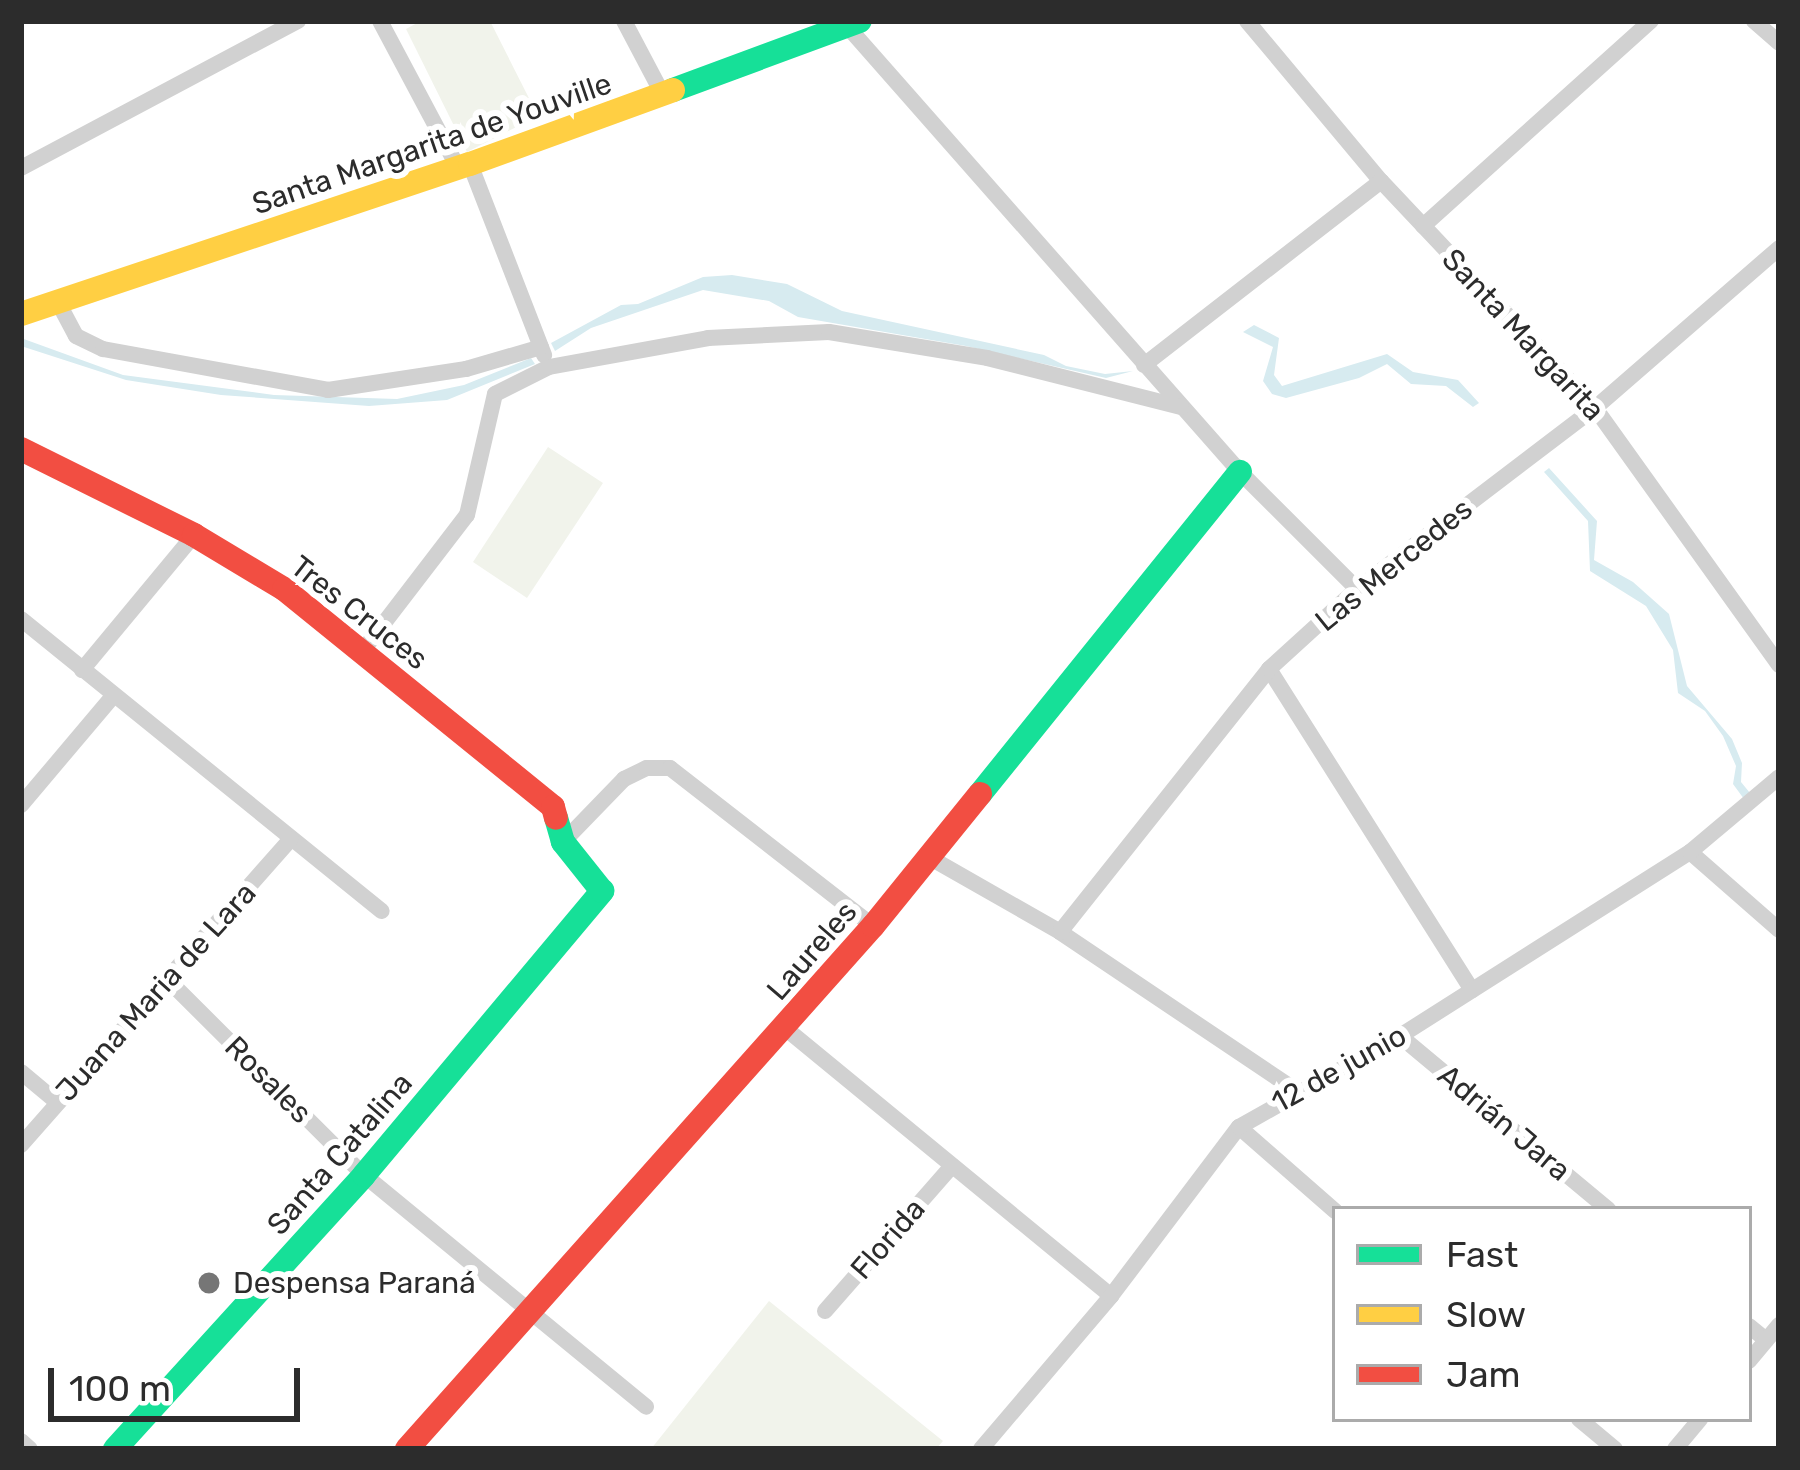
<!DOCTYPE html>
<meta charset="utf-8">
<style>
body{margin:0}
#map{position:relative;width:1800px;height:1470px;overflow:hidden;background:#fff;font-family:Rubik,sans-serif}
div>[style]{position:absolute}
.green>*{inset:0;background:#f1f3eb}
.water>*{inset:0;background:#d7ebf0}
.street>*{height:16px;margin:-8px;padding:0 8px;transform-origin:8px;border-radius:8px;background:#d1d1d1}
.fast>*{height:24px;margin:-12px;padding:0 12px;transform-origin:12px;border-radius:12px;background:#16e098}
.slow>*{height:24px;margin:-12px;padding:0 12px;transform-origin:12px;border-radius:12px;background:#ffcf43}
.jam>*{height:24px;margin:-12px;padding:0 12px;transform-origin:12px;border-radius:12px;background:#f24e42}
.dots>*{width:33px;height:33px;translate:-50% -50%;box-sizing:border-box;border:6px solid #fff;border-radius:50%}
span{translate:-50% -50%;white-space:nowrap;text-align:center;line-height:1.15;-webkit-text-stroke:12px #fff;paint-order:stroke}
.street-label{font-size:30px;color:#2c2c2c}
.poi-label{font-size:30px;color:#2c2c2c}
.left{translate:0 -50%;text-align:left}
.frame{position:absolute;inset:0;border:24px solid #2c2c2c;pointer-events:none}
.legend{position:absolute;left:1332px;top:1206px;width:420px;height:216px;box-sizing:border-box;background:#fff;border:3px solid #ababab;margin:0;padding:15px 21px;list-style:none;font-size:36px;color:#2c2c2c}
.legend li{display:flex;align-items:center;gap:24px;height:60px}
.legend b{width:60px;border:3px solid #ababab}
.scale{position:absolute;left:48px;top:1368px;width:252px;height:54px;box-sizing:border-box;border:6px solid #2c2c2c;border-top:0;padding-left:15px;font-size:36px;line-height:42px;white-space:nowrap;color:#2c2c2c;-webkit-text-stroke:9px #fff;paint-order:stroke}
</style>
<div id="map">
<div class="green">
<i style="clip-path:polygon(421px 21px,490px 21px,538px 116px,467px 152px,406px 29px)"></i>
<i style="clip-path:polygon(548px 447px,603px 483px,527px 598px,473px 562px)"></i>
<i style="clip-path:polygon(769px 1301px,943px 1441px,936px 1449px,651px 1449px)"></i>
</div>
<div class="water">
<i style="clip-path:polygon(732px 275px,787px 284px,842px 311px,1044px 355px,1066px 366px,1105px 374px,1133px 371px,1106px 378px,966px 346px,798px 317px,769px 301px,703px 290px,591px 328px,555px 351px,551px 343px,621px 305px,638px 304px,703px 277px)"></i>
<i style="clip-path:polygon(1254px 325px,1279px 338px,1274px 375px,1282px 386px,1387px 354px,1413px 372px,1458px 380px,1479px 403px,1473px 407px,1446px 386px,1411px 384px,1387px 364px,1359px 378px,1286px 398px,1272px 394px,1263px 381px,1273px 347px,1243px 332px)"></i>
<i style="clip-path:polygon(21px 338px,123px 375px,274px 395px,397px 399px,464px 385px,531px 358px,535px 364px,447px 400px,369px 406px,221px 395px,126px 380px,21px 346px)"></i>
<i style="clip-path:polygon(1549px 468px,1597px 521px,1594px 560px,1633px 582px,1669px 614px,1687px 686px,1732px 739px,1742px 763px,1741px 782px,1750px 793px,1744px 799px,1733px 784px,1736px 766px,1723px 736px,1705px 711px,1678px 693px,1673px 650px,1646px 606px,1590px 571px,1588px 521px,1544px 472px)"></i>
</div>
<div class="street">
<i style="left:380px;top:21px;width:166px;rotate:62deg"></i>
<i style="left:624px;top:21px;width:84px;rotate:62.2deg"></i>
<i style="left:1247px;top:21px;width:209px;rotate:50.1deg"></i>
<i style="left:1381px;top:181px;width:312px;rotate:46.7deg"></i>
<i style="left:1595px;top:408px;width:316px;rotate:54.4deg"></i>
<i style="left:1754px;top:21px;width:33px;rotate:41deg"></i>
<i style="left:847px;top:26px;width:594px;rotate:48.61deg"></i>
<i style="left:1240px;top:472px;width:165px;rotate:45deg"></i>
<i style="left:470px;top:164px;width:205px;rotate:68.8deg"></i>
<i style="left:21px;top:168px;width:314px;rotate:-28deg"></i>
<i style="left:1423px;top:226px;width:307px;rotate:-42deg"></i>
<i style="left:59px;top:304px;width:36px;rotate:62deg"></i>
<i style="left:76px;top:336px;width:30px;rotate:26deg"></i>
<i style="left:103px;top:349px;width:229px;rotate:10.3deg"></i>
<i style="left:328px;top:390px;width:140px;rotate:-8.7deg"></i>
<i style="left:466px;top:369px;width:78px;rotate:-16.3deg"></i>
<i style="left:1144px;top:365px;width:300px;rotate:-37.8deg"></i>
<i style="left:21px;top:619px;width:464px;rotate:39deg"></i>
<i style="left:361px;top:653px;width:174px;rotate:-52.5deg"></i>
<i style="left:467px;top:515px;width:124px;rotate:-77deg"></i>
<i style="left:495px;top:394px;width:60px;rotate:-26.6deg"></i>
<i style="left:549px;top:367px;width:162px;rotate:-10.3deg"></i>
<i style="left:708px;top:338px;width:121px;rotate:-2.8deg"></i>
<i style="left:829px;top:332px;width:160px;rotate:9.3deg"></i>
<i style="left:987px;top:358px;width:200px;rotate:14.2deg"></i>
<i style="left:1269px;top:669px;width:380px;rotate:57.7deg"></i>
<i style="left:82px;top:670px;width:175px;rotate:-50.3deg"></i>
<i style="left:21px;top:805px;width:143px;rotate:-49.8deg"></i>
<i style="left:563px;top:842px;width:88px;rotate:-45.9deg"></i>
<i style="left:624px;top:779px;width:25px;rotate:-26deg"></i>
<i style="left:647px;top:768px;width:23px"></i>
<i style="left:670px;top:768px;width:257px;rotate:37.9deg"></i>
<i style="left:1690px;top:852px;width:118px;rotate:41.2deg"></i>
<i style="left:927px;top:856px;width:153px;rotate:29.7deg"></i>
<i style="left:1060px;top:932px;width:290px;rotate:33.9deg"></i>
<i style="left:1060px;top:932px;width:336px;rotate:-51.5deg"></i>
<i style="left:1269px;top:669px;width:119px;rotate:-42.3deg"></i>
<i style="left:1357px;top:589px;width:299px;rotate:-37.3deg"></i>
<i style="left:1595px;top:408px;width:244px;rotate:-41deg"></i>
<i style="left:169px;top:981px;width:275px;rotate:44.9deg"></i>
<i style="left:364px;top:1175px;width:365px;rotate:39.4deg"></i>
<i style="left:785px;top:1028px;width:422px;rotate:39.4deg"></i>
<i style="left:1400px;top:1036px;width:271px;rotate:39.8deg"></i>
<i style="left:21px;top:1072px;width:47px;rotate:39.8deg"></i>
<i style="left:1239px;top:1127px;width:128px;rotate:41.2deg"></i>
<i style="left:21px;top:1145px;width:408px;rotate:-48.6deg"></i>
<i style="left:825px;top:1311px;width:193px;rotate:-48.8deg"></i>
<i style="left:1749px;top:1326px;width:22px;rotate:39deg"></i>
<i style="left:1749px;top:1361px;width:47px;rotate:-50.2deg"></i>
<i style="left:1579px;top:1419px;width:47px;rotate:39.8deg"></i>
<i style="left:21px;top:1441px;width:12px;rotate:42deg"></i>
<i style="left:981px;top:1449px;width:201px;rotate:-49.6deg"></i>
<i style="left:1111px;top:1296px;width:212px;rotate:-52.9deg"></i>
<i style="left:1239px;top:1127px;width:185px;rotate:-29.5deg"></i>
<i style="left:1400px;top:1036px;width:343px;rotate:-32.4deg"></i>
<i style="left:1690px;top:852px;width:116px;rotate:-40.1deg"></i>
<i style="left:1675px;top:1449px;width:39px;rotate:-50deg"></i>
</div>
<div class="fast">
<i style="left:673px;top:90px;width:199px;rotate:-20.3deg"></i>
<i style="left:980px;top:794px;width:414px;rotate:-51.1deg"></i>
<i style="left:115px;top:1449px;width:370px;rotate:-47.7deg"></i>
<i style="left:364px;top:1175px;width:371px;rotate:-50deg"></i>
<i style="left:602px;top:891px;width:63px;rotate:-128.5deg"></i>
<i style="left:563px;top:842px;width:25px;rotate:-106deg"></i>
</div>
<div class="slow">
<i style="left:21px;top:314px;width:473px;rotate:-18.5deg"></i>
<i style="left:470px;top:164px;width:216px;rotate:-20deg"></i>
</div>
<div class="jam">
<i style="left:21px;top:449px;width:193px;rotate:26.4deg"></i>
<i style="left:194px;top:535px;width:105px;rotate:31deg"></i>
<i style="left:284px;top:589px;width:346px;rotate:39deg"></i>
<i style="left:553px;top:807px;width:11px;rotate:75deg"></i>
<i style="left:407px;top:1449px;width:700px;rotate:-48.3deg"></i>
<i style="left:873px;top:926px;width:170px;rotate:-51deg"></i>
</div>
<div class="dots">
<i style="left:209px;top:1283px;background:#767676"></i>
</div>
<div class="street-label">
<span style="left:432px;top:144px;rotate:-19deg">Santa Margarita de Youville</span>
<span style="left:1523px;top:335px;rotate:47deg">Santa Margarita</span>
<span style="left:1394px;top:565px;rotate:-39deg">Las Mercedes</span>
<span style="left:359px;top:613px;rotate:38deg">Tres Cruces</span>
<span style="left:812px;top:951px;rotate:-49deg">Laureles</span>
<span style="left:156px;top:992px;rotate:-48deg">Juana Maria de Lara</span>
<span style="left:1339px;top:1069px;rotate:-29deg">12 de junio</span>
<span style="left:268px;top:1080px;rotate:45deg">Rosales</span>
<span style="left:1504px;top:1123px;rotate:40deg">Adrián Jara</span>
<span style="left:340px;top:1154px;rotate:-49deg">Santa Catalina</span>
<span style="left:888px;top:1239px;rotate:-49deg">Florida</span>
</div>
<div class="poi-label">
<span class="left" style="left:233px;top:1283px">Despensa Paraná</span>
</div>
<div class="frame"></div>
<ul class="legend">
<li><b style="height:15px;background:#16e098"></b>Fast</li>
<li><b style="height:15px;background:#ffcf43"></b>Slow</li>
<li><b style="height:15px;background:#f24e42"></b>Jam</li>
</ul>
<div class="scale">100 m</div>
</div>
